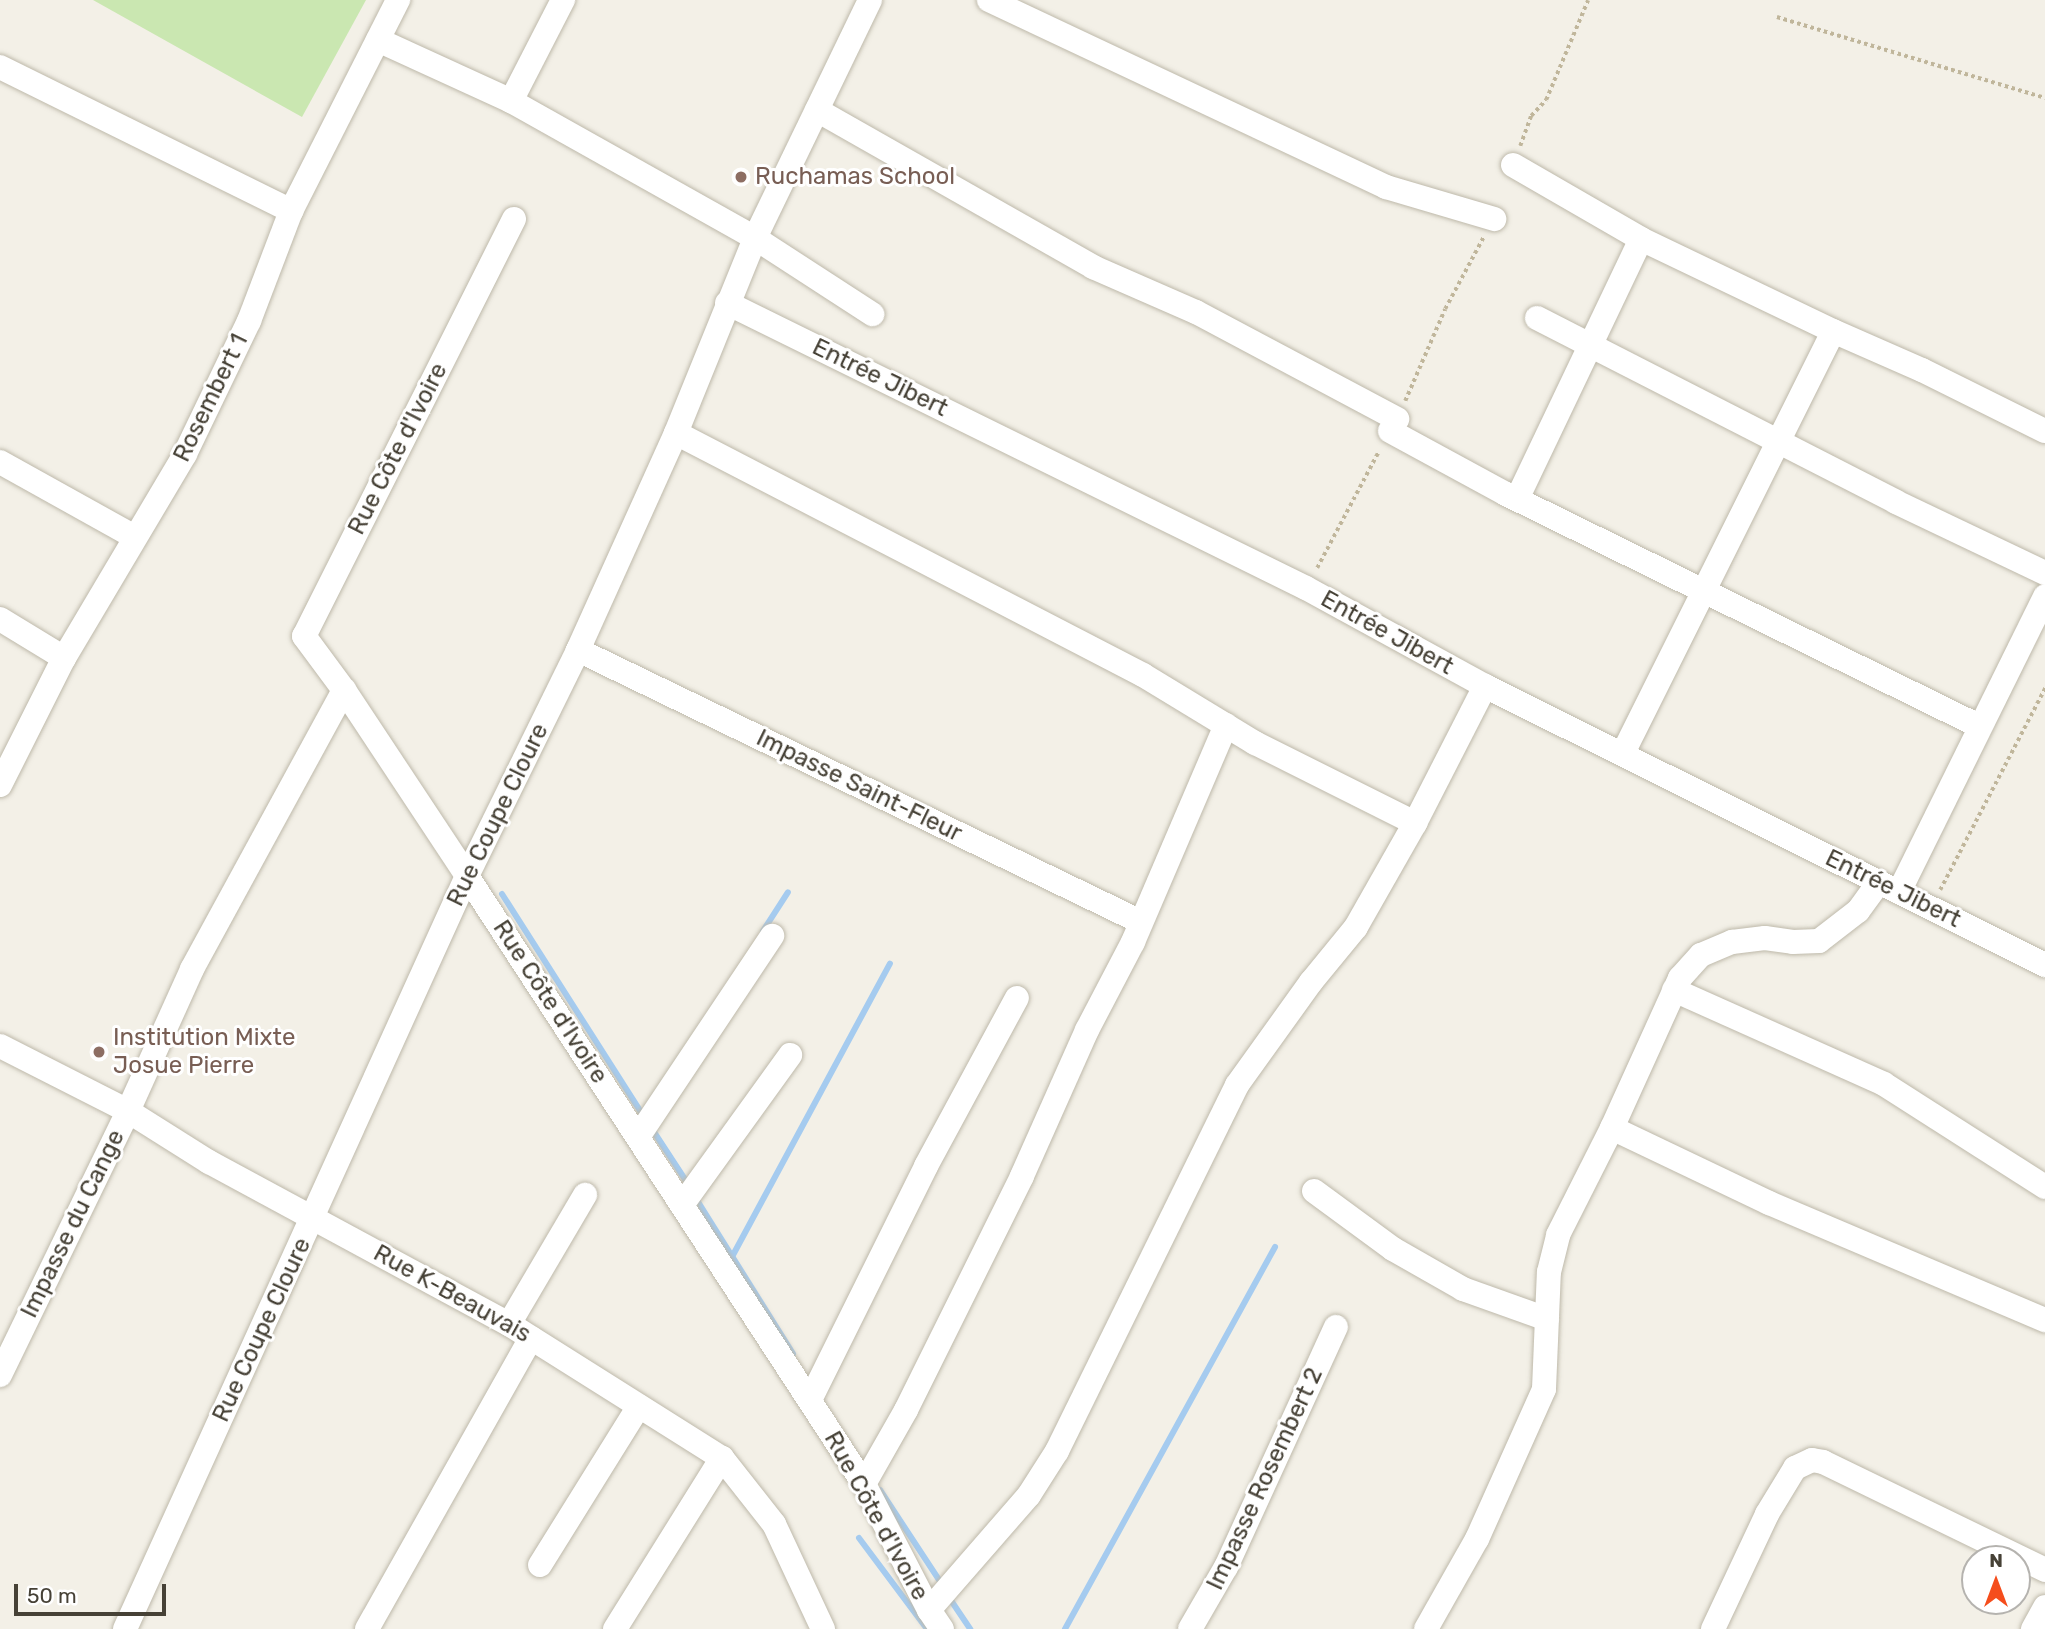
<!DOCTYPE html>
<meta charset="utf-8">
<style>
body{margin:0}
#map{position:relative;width:2045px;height:1629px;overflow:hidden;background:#f3f0e7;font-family:Rubik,sans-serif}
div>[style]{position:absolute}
.green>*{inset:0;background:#cae7b1}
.stream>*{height:6px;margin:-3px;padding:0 3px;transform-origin:3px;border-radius:3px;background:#a5cbef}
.path>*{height:3.5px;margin-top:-1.75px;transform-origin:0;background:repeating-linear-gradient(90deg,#c0b69b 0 3.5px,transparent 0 7px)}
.roads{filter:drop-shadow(0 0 2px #beb9aa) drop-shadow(0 0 2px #beb9aa)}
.street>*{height:24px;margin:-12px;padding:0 12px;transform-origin:12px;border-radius:12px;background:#fff}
.dots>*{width:19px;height:19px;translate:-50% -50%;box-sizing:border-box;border:4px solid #fff;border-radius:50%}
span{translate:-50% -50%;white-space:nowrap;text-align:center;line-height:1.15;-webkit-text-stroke:6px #fff;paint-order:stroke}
.education-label{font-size:24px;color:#785e54}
.left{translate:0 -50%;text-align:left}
.street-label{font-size:24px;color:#464136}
.north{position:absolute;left:1961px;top:1545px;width:70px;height:70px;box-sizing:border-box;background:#fff;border:2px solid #b5b3af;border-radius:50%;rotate:0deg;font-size:19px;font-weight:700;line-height:28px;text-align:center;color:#464136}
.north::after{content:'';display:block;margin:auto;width:24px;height:32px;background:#f54d1c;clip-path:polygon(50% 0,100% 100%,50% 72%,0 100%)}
.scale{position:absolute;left:14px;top:1584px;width:152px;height:32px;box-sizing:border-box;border:4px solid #464136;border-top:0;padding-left:9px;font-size:21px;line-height:24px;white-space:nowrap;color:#464136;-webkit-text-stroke:5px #fff;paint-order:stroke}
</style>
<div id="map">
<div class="green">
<i style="clip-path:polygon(93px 0,366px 0,302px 117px)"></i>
</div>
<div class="stream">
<i style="left:502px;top:894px;width:264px;rotate:57.5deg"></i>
<i style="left:763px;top:931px;width:46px;rotate:-57.3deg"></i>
<i style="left:652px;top:1129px;width:66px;rotate:56.8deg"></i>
<i style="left:695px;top:1197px;width:185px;rotate:58deg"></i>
<i style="left:733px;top:1255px;width:331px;rotate:-61.7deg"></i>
<i style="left:880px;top:1490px;width:115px;rotate:56.7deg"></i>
<i style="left:859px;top:1538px;width:114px;rotate:53.2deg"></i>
<i style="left:948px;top:1596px;width:40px;rotate:56deg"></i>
<i style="left:1065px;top:1629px;width:436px;rotate:-61.2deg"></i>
</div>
<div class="path">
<i style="left:1777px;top:17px;width:280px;rotate:16.8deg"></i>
<i style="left:1520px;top:146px;width:32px;rotate:-70deg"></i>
<i style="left:1531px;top:116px;width:22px;rotate:-47deg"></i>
<i style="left:1546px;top:100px;width:108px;rotate:-67.2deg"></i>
<i style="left:1405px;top:401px;width:100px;rotate:-66.5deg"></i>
<i style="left:1445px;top:309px;width:81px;rotate:-61.8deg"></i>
<i style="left:1317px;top:568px;width:132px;rotate:-62.1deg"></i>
<i style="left:1940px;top:890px;width:228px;rotate:-62.5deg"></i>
</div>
<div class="roads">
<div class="street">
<i style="left:989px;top:0;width:439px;rotate:25.2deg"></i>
<i style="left:1386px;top:187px;width:113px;rotate:16.5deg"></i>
<i style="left:378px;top:40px;width:146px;rotate:24.6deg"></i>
<i style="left:511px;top:101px;width:280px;rotate:29.3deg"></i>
<i style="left:755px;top:238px;width:140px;rotate:33deg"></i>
<i style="left:0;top:67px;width:325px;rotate:26.3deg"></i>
<i style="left:511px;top:101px;width:114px;rotate:-62.8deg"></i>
<i style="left:817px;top:110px;width:318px;rotate:29.6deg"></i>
<i style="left:1093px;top:267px;width:112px;rotate:23.6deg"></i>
<i style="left:1196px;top:312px;width:228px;rotate:28deg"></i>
<i style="left:1513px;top:165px;width:148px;rotate:30deg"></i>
<i style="left:514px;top:219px;width:467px;rotate:116.7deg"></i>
<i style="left:304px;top:636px;width:67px;rotate:53.5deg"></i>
<i style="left:344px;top:690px;width:223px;rotate:56.5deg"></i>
<i style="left:467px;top:876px;width:726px;rotate:56.86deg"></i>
<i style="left:864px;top:1484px;width:142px;rotate:62.7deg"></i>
<i style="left:929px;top:1610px;width:23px;rotate:56deg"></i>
<i style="left:727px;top:303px;width:645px;rotate:26.21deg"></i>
<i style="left:1306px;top:588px;width:204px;rotate:28.7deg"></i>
<i style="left:1485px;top:686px;width:626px;rotate:26.48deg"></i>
<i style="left:1537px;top:318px;width:403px;rotate:27.1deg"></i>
<i style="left:1896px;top:502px;width:165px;rotate:25.5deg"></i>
<i style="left:1390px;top:431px;width:132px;rotate:28.5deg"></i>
<i style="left:1506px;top:494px;width:527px;rotate:26.13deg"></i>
<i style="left:676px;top:433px;width:526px;rotate:27.39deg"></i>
<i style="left:1143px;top:675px;width:131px;rotate:31.3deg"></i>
<i style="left:1255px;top:743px;width:179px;rotate:26.6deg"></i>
<i style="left:0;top:462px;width:154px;rotate:29.1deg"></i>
<i style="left:1517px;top:499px;width:288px;rotate:-64.5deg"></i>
<i style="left:1641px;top:239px;width:213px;rotate:25.6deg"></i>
<i style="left:0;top:619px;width:75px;rotate:31.4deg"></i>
<i style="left:578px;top:650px;width:625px;rotate:25.79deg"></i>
<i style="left:1623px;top:753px;width:471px;rotate:-63.5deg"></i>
<i style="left:1833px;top:331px;width:97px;rotate:23.7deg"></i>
<i style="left:1922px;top:370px;width:137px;rotate:26.4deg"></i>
<i style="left:0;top:785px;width:142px;rotate:-63.3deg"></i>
<i style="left:64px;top:658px;width:237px;rotate:-59.3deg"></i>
<i style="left:185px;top:454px;width:148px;rotate:-64.3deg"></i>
<i style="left:249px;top:321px;width:118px;rotate:-69.1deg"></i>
<i style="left:291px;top:211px;width:237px;rotate:-63.1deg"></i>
<i style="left:1899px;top:892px;width:330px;rotate:-63.7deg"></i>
<i style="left:1674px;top:990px;width:230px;rotate:24.1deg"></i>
<i style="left:1884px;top:1084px;width:191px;rotate:32.6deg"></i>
<i style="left:0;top:1046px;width:144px;rotate:26.9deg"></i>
<i style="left:128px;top:1111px;width:96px;rotate:32.2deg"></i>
<i style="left:209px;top:1162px;width:341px;rotate:28.4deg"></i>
<i style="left:509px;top:1324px;width:252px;rotate:32.2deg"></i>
<i style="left:722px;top:1458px;width:84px;rotate:51.8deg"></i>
<i style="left:774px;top:1524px;width:116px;rotate:65deg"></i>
<i style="left:1612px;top:1128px;width:174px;rotate:25.5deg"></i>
<i style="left:1769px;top:1203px;width:300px;rotate:23deg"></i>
<i style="left:638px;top:1137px;width:242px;rotate:-56.3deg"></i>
<i style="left:1314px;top:1191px;width:98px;rotate:36.3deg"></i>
<i style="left:1393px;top:1249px;width:81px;rotate:29.7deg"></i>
<i style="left:1463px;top:1289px;width:89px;rotate:19.7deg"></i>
<i style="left:682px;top:1205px;width:185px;rotate:-54.2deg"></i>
<i style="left:509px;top:1324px;width:150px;rotate:-59.5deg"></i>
<i style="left:0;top:1375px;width:293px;rotate:-64.1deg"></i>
<i style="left:128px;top:1111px;width:156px;rotate:-65.7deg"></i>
<i style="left:192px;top:969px;width:318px;rotate:-61.4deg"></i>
<i style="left:810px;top:1400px;width:261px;rotate:-63.6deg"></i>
<i style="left:926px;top:1166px;width:191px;rotate:-61.6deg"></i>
<i style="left:864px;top:1484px;width:85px;rotate:-60.4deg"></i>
<i style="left:906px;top:1410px;width:261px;rotate:-63.6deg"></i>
<i style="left:1022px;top:1176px;width:160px;rotate:-66deg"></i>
<i style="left:1087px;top:1030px;width:99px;rotate:-62.4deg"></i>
<i style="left:1133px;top:942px;width:236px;rotate:-66.8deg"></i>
<i style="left:540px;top:1565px;width:187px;rotate:-58.1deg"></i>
<i style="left:929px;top:1610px;width:152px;rotate:-49deg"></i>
<i style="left:1029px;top:1495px;width:52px;rotate:-57.5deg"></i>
<i style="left:1057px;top:1451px;width:408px;rotate:-63.8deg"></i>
<i style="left:1237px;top:1085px;width:127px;rotate:-54.3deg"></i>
<i style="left:1311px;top:982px;width:71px;rotate:-50.7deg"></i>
<i style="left:1356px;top:927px;width:120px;rotate:-60.4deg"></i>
<i style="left:1415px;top:823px;width:154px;rotate:-62.9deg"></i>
<i style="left:125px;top:1629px;width:827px;rotate:-65.57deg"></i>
<i style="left:467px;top:876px;width:252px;rotate:-63.8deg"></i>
<i style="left:578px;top:650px;width:238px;rotate:-65.7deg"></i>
<i style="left:676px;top:433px;width:210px;rotate:-67.9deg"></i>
<i style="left:755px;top:238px;width:264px;rotate:-64.2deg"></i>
<i style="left:367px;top:1629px;width:334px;rotate:-60.6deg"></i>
<i style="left:615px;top:1629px;width:202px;rotate:-58deg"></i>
<i style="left:1190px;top:1629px;width:72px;rotate:-59.9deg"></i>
<i style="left:1226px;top:1567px;width:264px;rotate:-65.4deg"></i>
<i style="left:1426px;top:1629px;width:103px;rotate:-60.5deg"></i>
<i style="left:1477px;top:1539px;width:164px;rotate:-65.9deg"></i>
<i style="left:1544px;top:1389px;width:117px;rotate:-87.6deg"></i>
<i style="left:1549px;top:1272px;width:38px;rotate:-76deg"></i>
<i style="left:1558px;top:1235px;width:120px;rotate:-63.2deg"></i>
<i style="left:1612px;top:1128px;width:165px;rotate:-65.6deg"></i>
<i style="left:1680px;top:978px;width:31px;rotate:-48deg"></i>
<i style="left:1701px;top:955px;width:34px;rotate:-23deg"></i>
<i style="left:1732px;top:942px;width:33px;rotate:-7deg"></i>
<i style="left:1765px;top:938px;width:28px;rotate:8deg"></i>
<i style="left:1793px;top:942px;width:26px;rotate:-2deg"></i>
<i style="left:1819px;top:941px;width:49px;rotate:-37.6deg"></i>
<i style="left:1858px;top:911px;width:36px;rotate:-54deg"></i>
<i style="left:1713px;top:1629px;width:127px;rotate:-64.8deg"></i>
<i style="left:1767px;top:1514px;width:54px;rotate:-58.7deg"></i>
<i style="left:1795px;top:1468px;width:19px;rotate:-25deg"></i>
<i style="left:1812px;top:1460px;width:11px;rotate:10deg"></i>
<i style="left:1823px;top:1462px;width:247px;rotate:25.9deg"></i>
<i style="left:2033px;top:1629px;width:25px;rotate:-61deg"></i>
</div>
</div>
<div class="dots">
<i style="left:741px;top:177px;background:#8d6e63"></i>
<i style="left:99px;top:1052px;background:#8d6e63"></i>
</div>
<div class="education-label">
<span class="left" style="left:755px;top:177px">Ruchamas School</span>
<span class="left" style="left:113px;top:1052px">Institution Mixte<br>Josue Pierre</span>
</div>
<div class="street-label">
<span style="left:880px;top:378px;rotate:26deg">Entrée Jibert</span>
<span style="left:211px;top:398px;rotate:-64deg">Rosembert 1</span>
<span style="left:398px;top:449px;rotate:-63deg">Rue Côte d'Ivoire</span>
<span style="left:1387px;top:633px;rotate:29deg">Entrée Jibert</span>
<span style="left:859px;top:786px;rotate:26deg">Impasse Saint-Fleur</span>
<span style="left:498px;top:815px;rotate:-64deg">Rue Coupe Cloure</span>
<span style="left:1893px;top:889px;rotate:26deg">Entrée Jibert</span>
<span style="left:550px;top:1002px;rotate:57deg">Rue Côte d'Ivoire</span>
<span style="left:73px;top:1224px;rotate:-64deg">Impasse du Cange</span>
<span style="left:452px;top:1294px;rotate:29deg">Rue K-Beauvais</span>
<span style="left:262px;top:1330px;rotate:-65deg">Rue Coupe Cloure</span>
<span style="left:1265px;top:1479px;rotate:-65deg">Impasse Rosembert 2</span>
<span style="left:876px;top:1516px;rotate:61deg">Rue Côte d'Ivoire</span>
</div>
<div class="north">N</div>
<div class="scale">50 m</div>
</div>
